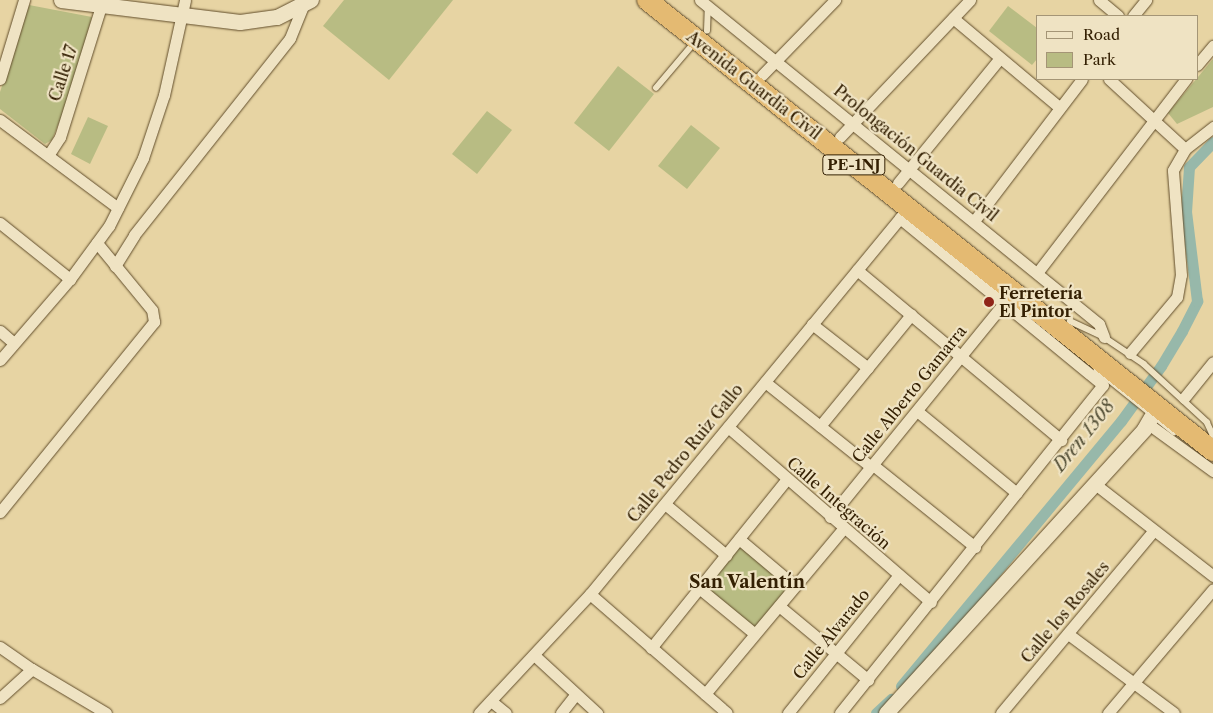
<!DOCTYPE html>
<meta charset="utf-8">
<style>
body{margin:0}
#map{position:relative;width:1213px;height:713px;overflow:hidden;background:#e7d4a3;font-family:"Libre Caslon Text",serif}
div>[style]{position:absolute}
.green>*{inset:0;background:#b8bc83}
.canal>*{height:11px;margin:-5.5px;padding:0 5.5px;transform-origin:5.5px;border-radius:5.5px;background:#97b8aa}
.roads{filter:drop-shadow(0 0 1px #614d2b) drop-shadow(0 0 1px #614d2b)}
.service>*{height:5.5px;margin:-2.75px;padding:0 2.75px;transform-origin:2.75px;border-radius:2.75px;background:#efe3c3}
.minor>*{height:11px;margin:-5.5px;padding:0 5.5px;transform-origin:5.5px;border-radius:5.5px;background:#efe3c3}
.tertiary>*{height:15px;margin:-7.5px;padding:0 7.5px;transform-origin:7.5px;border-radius:7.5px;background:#efe3c3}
.trunk>*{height:20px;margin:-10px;padding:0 10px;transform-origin:10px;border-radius:10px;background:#e4ba72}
.dots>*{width:14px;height:14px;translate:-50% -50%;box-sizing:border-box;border:2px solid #efe3c3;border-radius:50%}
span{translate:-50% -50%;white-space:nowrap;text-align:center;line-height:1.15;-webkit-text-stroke:4.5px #efe3c3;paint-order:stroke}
.shield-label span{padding:1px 4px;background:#efe3c3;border:1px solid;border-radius:4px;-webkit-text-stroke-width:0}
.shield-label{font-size:15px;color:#342003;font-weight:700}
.street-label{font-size:16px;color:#342003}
.poi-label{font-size:16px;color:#342003;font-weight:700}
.left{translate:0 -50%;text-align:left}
.water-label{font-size:18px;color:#524e35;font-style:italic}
.neighbourhood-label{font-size:18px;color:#342003;font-weight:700}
.legend{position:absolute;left:1036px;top:15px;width:162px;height:65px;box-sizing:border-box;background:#efe3c3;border:1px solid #a49576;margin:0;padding:6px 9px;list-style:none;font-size:15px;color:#342003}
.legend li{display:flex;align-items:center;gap:10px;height:25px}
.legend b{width:25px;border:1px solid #a49576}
</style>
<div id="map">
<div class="green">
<i style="clip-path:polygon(344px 0,453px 0,389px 80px,323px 26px)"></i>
<i style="clip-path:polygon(29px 5px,92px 17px,70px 95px,52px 140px,45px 144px,0 109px,0 92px)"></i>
<i style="clip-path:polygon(1008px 6px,1037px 28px,1037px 59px,1032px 65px,989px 31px)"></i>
<i style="clip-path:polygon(1213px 59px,1213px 107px,1177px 124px,1168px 113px)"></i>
<i style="clip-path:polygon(618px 66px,654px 94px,609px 151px,574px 123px)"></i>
<i style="clip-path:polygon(487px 111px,512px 130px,477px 174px,452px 154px)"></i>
<i style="clip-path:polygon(88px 117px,108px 126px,90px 164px,71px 154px)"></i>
<i style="clip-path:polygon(691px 125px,720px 148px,687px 189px,658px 166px)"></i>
<i style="clip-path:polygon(740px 547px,789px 586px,754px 629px,704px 588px)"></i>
</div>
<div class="canal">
<i style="left:901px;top:686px;width:344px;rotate:-50.3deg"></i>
<i style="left:1121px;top:421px;width:68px;rotate:-54deg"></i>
<i style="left:1161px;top:366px;width:41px;rotate:-59deg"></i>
<i style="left:1182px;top:331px;width:34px;rotate:-63deg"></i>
<i style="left:1197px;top:301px;width:90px;rotate:-97deg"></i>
<i style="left:1186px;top:212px;width:45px;rotate:-86.2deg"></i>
<i style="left:1189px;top:167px;width:35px;rotate:-46deg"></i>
<i style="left:876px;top:713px;width:21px;rotate:-43deg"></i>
</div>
<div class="roads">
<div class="service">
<i style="left:707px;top:31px;width:23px;rotate:-88deg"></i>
<i style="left:656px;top:88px;width:59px;rotate:-49.8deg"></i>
<i style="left:1070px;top:321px;width:38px;rotate:25deg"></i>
<i style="left:1104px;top:337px;width:48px;rotate:34deg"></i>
<i style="left:1144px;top:364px;width:86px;rotate:42.6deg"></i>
<i style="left:1207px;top:422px;width:14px;rotate:65deg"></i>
<i style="left:1097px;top:370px;width:99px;rotate:38.8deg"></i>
</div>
<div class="minor">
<i style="left:700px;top:0;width:514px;rotate:39.08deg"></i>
<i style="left:1099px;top:324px;width:14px;rotate:69deg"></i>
<i style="left:1099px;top:0;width:25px;rotate:40deg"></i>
<i style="left:1133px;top:16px;width:21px;rotate:-51deg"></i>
<i style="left:953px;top:18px;width:138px;rotate:40deg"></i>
<i style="left:1197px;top:65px;width:25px;rotate:-50deg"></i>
<i style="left:762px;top:75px;width:105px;rotate:-45.8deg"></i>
<i style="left:0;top:79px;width:83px;rotate:-73.1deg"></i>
<i style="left:1109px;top:79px;width:103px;rotate:42.6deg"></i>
<i style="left:0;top:120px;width:147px;rotate:36.7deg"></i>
<i style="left:840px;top:137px;width:189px;rotate:-46.5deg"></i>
<i style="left:49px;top:154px;width:20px;rotate:-57deg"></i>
<i style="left:60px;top:137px;width:144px;rotate:-72.6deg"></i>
<i style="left:898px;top:183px;width:161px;rotate:-50.8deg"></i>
<i style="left:974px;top:221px;width:178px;rotate:-52.7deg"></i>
<i style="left:0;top:223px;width:90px;rotate:38.7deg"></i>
<i style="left:115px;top:266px;width:36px;rotate:-58deg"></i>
<i style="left:134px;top:235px;width:251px;rotate:-51.6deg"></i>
<i style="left:290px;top:38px;width:37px;rotate:-68deg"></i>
<i style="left:304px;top:4px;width:4px;rotate:-117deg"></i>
<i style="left:857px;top:270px;width:266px;rotate:39.8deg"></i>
<i style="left:1037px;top:273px;width:245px;rotate:-52.5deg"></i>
<i style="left:812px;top:324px;width:71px;rotate:38.2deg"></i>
<i style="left:0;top:331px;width:18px;rotate:41deg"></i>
<i style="left:1130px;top:353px;width:73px;rotate:-50deg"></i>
<i style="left:1177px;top:297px;width:22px;rotate:-80deg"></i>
<i style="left:1181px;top:275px;width:105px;rotate:-94.4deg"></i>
<i style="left:1173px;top:170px;width:24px;rotate:-60deg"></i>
<i style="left:1185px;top:149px;width:36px;rotate:-38deg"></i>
<i style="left:0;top:360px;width:107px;rotate:-49.2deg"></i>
<i style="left:70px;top:279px;width:66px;rotate:-53.7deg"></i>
<i style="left:109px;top:226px;width:76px;rotate:-63.4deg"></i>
<i style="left:143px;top:158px;width:66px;rotate:-71.6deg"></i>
<i style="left:164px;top:95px;width:97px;rotate:-77.5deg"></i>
<i style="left:765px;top:382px;width:136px;rotate:38.7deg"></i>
<i style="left:1184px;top:398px;width:46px;rotate:-51.1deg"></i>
<i style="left:917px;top:411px;width:129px;rotate:39.4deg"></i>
<i style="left:1147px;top:423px;width:82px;rotate:36deg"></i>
<i style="left:820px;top:426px;width:144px;rotate:-50.7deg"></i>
<i style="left:728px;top:427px;width:268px;rotate:40.8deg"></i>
<i style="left:873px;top:465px;width:131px;rotate:38.8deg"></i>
<i style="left:1095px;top:484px;width:150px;rotate:37.9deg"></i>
<i style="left:665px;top:504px;width:80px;rotate:39.9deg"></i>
<i style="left:0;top:512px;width:245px;rotate:-51deg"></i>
<i style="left:154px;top:322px;width:12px;rotate:-99deg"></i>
<i style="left:152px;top:310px;width:87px;rotate:-129.4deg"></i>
<i style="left:830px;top:517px;width:281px;rotate:-50.9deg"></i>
<i style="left:739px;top:539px;width:73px;rotate:40deg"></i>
<i style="left:699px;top:588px;width:72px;rotate:39.4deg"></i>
<i style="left:590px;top:594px;width:181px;rotate:41deg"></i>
<i style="left:779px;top:606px;width:116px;rotate:39.7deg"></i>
<i style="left:1068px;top:634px;width:132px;rotate:36.7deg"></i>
<i style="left:0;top:647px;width:39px;rotate:35deg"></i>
<i style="left:32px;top:669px;width:86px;rotate:30.7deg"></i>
<i style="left:651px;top:648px;width:217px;rotate:-51.2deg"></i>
<i style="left:534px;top:655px;width:86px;rotate:42.6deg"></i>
<i style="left:705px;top:694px;width:215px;rotate:-50.1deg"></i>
<i style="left:0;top:698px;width:43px;rotate:-42.2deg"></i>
<i style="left:491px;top:701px;width:19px;rotate:39deg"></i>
<i style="left:479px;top:713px;width:163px;rotate:-47deg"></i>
<i style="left:590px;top:594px;width:494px;rotate:-50.5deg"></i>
<i style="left:561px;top:713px;width:24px;rotate:-52deg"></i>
<i style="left:788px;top:713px;width:177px;rotate:-51.2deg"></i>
<i style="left:840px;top:713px;width:420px;rotate:-51.3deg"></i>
<i style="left:1103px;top:385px;width:263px;rotate:-140.6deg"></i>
<i style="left:1001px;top:713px;width:237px;rotate:-50.1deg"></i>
<i style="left:1108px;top:713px;width:162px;rotate:-49.7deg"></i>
</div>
<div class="tertiary">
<i style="left:61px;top:0;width:180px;rotate:7deg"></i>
<i style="left:240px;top:22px;width:37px;rotate:-8deg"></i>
<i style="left:277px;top:17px;width:38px;rotate:-27deg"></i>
<i style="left:886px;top:713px;width:384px;rotate:-47.7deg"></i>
<i style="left:1144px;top:429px;width:14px;rotate:-60deg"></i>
</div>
<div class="trunk">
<i style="left:647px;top:0;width:724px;rotate:38.55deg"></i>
</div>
</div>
<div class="dots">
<i style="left:989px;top:302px;background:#8f2418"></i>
</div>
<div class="shield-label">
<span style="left:854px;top:165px">PE-1NJ</span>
</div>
<div class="street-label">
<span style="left:63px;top:73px;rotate:-72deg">Calle 17</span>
<span style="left:754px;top:85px;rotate:38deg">Avenida Guardia Civil</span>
<span style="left:916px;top:153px;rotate:39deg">Prolongación Guardia Civil</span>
<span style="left:909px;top:394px;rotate:-51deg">Calle Alberto Gamarra</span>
<span style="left:685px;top:453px;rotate:-51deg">Calle Pedro Ruiz Gallo</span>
<span style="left:839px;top:503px;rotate:41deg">Calle Integración</span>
<span style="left:1065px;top:612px;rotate:-50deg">Calle los Rosales</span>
<span style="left:831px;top:634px;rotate:-51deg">Calle Alvarado</span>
</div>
<div class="poi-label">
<span class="left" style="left:999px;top:302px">Ferretería<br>El Pintor</span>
</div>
<div class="water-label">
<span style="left:1084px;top:436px;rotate:-51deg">Dren 1308</span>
</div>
<div class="neighbourhood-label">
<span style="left:747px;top:582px">San Valentín</span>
</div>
<ul class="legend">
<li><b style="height:6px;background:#efe3c3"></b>Road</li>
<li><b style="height:14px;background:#b8bc83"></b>Park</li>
</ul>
</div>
